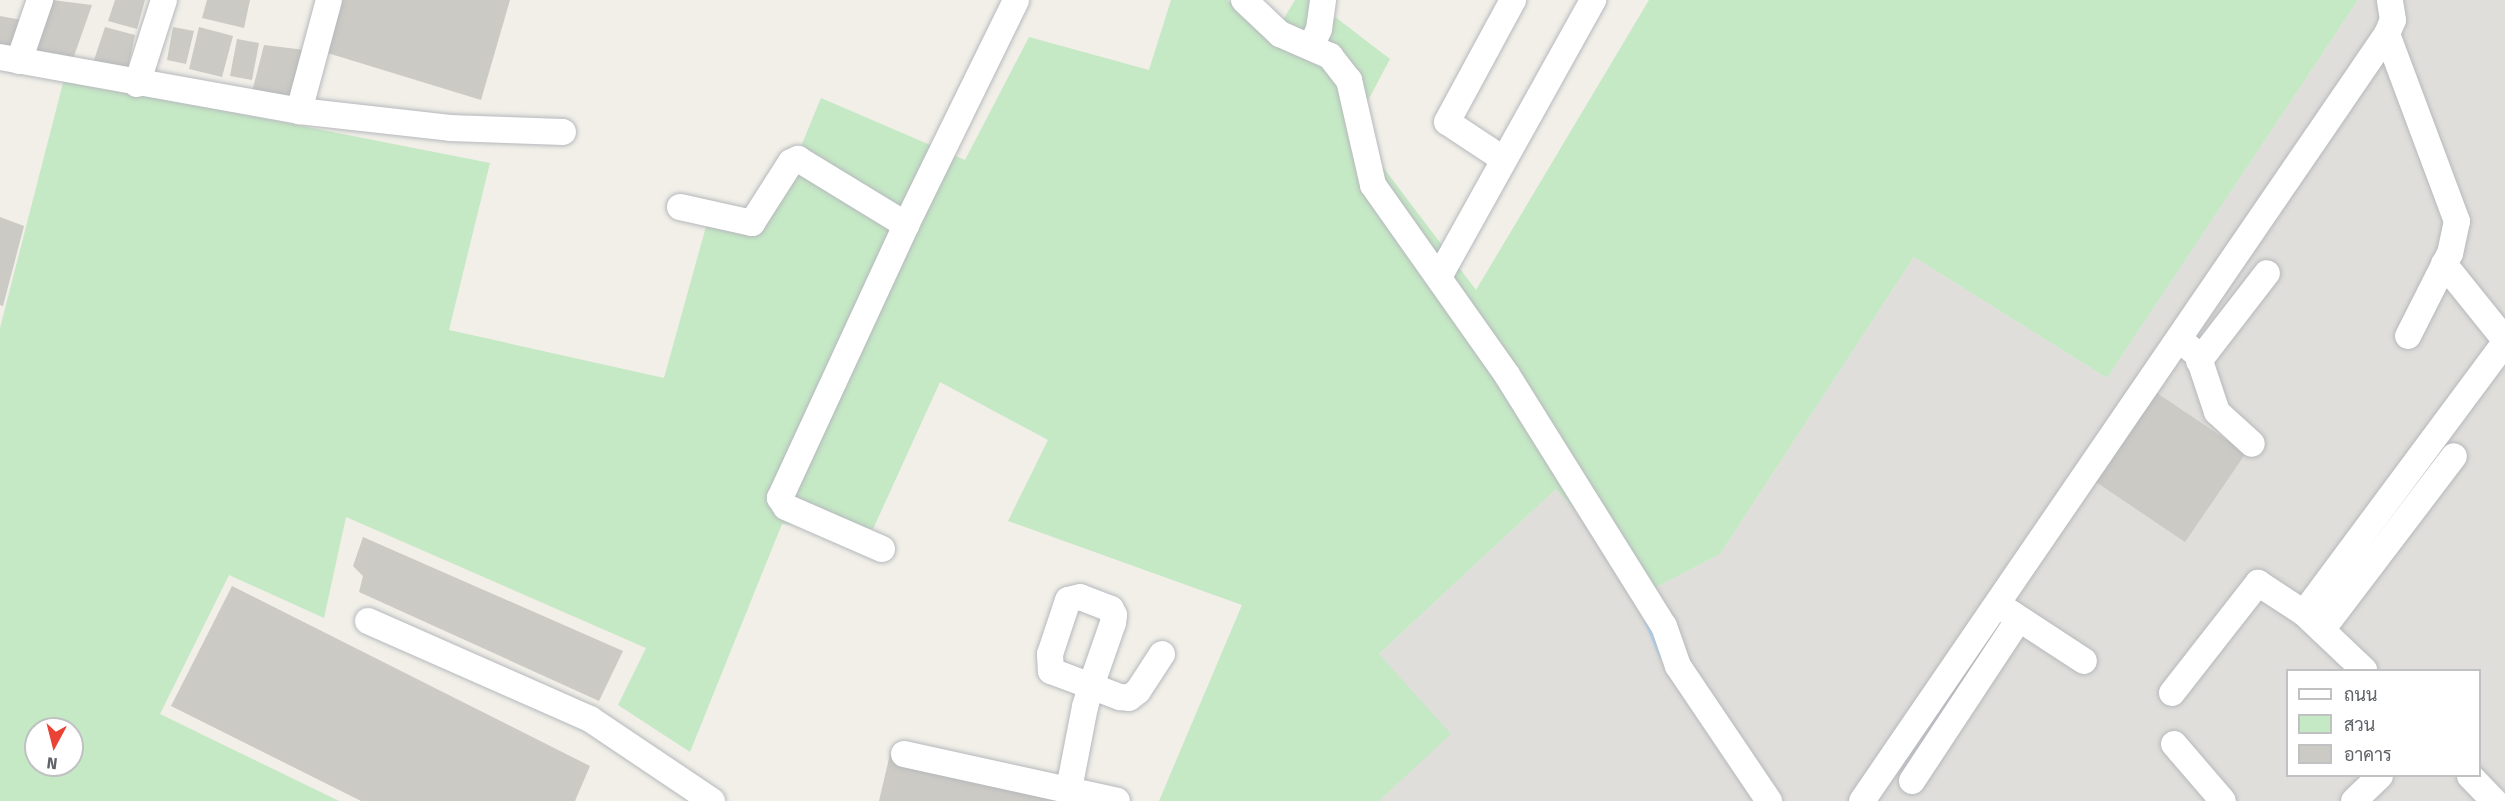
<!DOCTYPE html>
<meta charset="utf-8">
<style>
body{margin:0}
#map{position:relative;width:2505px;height:801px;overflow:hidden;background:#f1efe8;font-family:"Fira Sans",Sarabun,sans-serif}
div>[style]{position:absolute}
.industrial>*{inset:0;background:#e0deda}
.green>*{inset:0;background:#c5e8c5}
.stream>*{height:6px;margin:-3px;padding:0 3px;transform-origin:3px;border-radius:3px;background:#aadaff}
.building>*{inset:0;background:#cccac5}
.roads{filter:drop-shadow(0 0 2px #b5b8bc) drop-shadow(0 0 2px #b5b8bc)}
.minor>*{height:26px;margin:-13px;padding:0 13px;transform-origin:13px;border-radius:13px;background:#fff}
span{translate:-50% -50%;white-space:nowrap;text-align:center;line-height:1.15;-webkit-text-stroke:6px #fff;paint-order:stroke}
.legend{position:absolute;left:2286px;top:669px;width:195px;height:108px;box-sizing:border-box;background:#fff;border:2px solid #bfc1c3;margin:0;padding:8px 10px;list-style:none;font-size:18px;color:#5f6368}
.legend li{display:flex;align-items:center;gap:12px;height:30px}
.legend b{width:30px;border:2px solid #bfc1c3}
.north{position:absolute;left:24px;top:717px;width:60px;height:60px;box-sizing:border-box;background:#fff;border:2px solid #bfc1c3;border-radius:50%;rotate:187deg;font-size:16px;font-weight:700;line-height:24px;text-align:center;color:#5f6368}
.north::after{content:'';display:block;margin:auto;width:21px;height:27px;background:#ea4335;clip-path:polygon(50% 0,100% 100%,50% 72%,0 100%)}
</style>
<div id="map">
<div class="industrial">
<i style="clip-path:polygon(evenodd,2358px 0,2505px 0,2505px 801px,1379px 801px,1450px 734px,1378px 655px,1556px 489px,1649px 591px,1720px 554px,1914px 257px,2107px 378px,2358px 0,2288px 670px,2480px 670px,2480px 776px,2288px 776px,2288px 670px)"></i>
</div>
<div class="green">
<i style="clip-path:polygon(evenodd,1171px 0,1227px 0,1275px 33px,1295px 0,1313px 0,1390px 59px,1364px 108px,1373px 154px,1476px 290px,1649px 0,2358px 0,2107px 378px,1914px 257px,1720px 554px,1649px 591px,1556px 489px,1379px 654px,1451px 734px,1379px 801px,1159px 801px,1242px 605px,1008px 521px,1048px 440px,940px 382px,873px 529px,782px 524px,690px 752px,618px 705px,646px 648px,346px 517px,324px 618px,229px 575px,160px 714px,339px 801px,0 801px,0 328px,64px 79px,490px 163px,449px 330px,664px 378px,710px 212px,773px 214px,821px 98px,965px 160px,1029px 37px,1149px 70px,1171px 0,36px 729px,72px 729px,72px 765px,36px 765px,36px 729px)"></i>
</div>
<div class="stream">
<i style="left:1647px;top:621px;width:38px;rotate:67deg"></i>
</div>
<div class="building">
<i style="clip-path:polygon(52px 0,92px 5px,73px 59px,35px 52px)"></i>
<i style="clip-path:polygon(115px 0,145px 0,137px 29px,108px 21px)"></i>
<i style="clip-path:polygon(207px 0,250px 0,244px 28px,202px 18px)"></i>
<i style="clip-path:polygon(335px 0,510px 0,481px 100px,321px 51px)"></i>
<i style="clip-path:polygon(0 16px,27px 21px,18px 49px,0 45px)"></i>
<i style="clip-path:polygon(105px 27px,135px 35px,127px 73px,92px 66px)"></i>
<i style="clip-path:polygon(173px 27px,194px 31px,186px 64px,167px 60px)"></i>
<i style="clip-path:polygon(199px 27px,233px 36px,222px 77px,189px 69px)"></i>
<i style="clip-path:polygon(237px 39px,259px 43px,252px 80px,230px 76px)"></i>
<i style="clip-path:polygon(264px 45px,305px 50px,289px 98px,252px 92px)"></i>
<i style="clip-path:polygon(0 217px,24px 226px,3px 306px,0 305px)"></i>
<i style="clip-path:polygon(2148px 387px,2246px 453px,2185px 542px,2087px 476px)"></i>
<i style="clip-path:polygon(363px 537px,623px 651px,599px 701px,359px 592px,363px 576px,353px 566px)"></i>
<i style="clip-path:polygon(232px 586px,590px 766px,575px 801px,361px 801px,171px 706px)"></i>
<i style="clip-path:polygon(890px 754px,1068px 793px,1067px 801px,879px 801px)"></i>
</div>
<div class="roads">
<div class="minor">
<i style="left:1244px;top:0;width:50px;rotate:43.4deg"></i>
<i style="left:1280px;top:34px;width:55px;rotate:23.7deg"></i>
<i style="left:1330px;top:56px;width:31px;rotate:52deg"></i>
<i style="left:1349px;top:80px;width:108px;rotate:77.1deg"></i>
<i style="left:1373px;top:185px;width:232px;rotate:54.8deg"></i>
<i style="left:1507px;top:375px;width:296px;rotate:58deg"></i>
<i style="left:1664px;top:626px;width:42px;rotate:70.7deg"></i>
<i style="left:1678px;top:666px;width:163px;rotate:56deg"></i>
<i style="left:2387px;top:34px;width:200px;rotate:69.5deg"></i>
<i style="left:2457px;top:221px;width:33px;rotate:102deg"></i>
<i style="left:2450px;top:253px;width:93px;rotate:116.8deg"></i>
<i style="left:1311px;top:47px;width:20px;rotate:-66deg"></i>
<i style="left:1319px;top:29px;width:29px;rotate:-82deg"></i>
<i style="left:0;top:57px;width:304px;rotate:10.2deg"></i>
<i style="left:299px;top:111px;width:152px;rotate:6.4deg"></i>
<i style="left:450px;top:128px;width:113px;rotate:2deg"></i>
<i style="left:19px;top:61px;width:65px;rotate:-71deg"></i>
<i style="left:137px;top:84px;width:88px;rotate:-72.2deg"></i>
<i style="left:299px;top:111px;width:115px;rotate:-74.9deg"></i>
<i style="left:1503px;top:159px;width:67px;rotate:-146.5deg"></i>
<i style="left:1447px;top:122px;width:139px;rotate:-61.6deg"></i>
<i style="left:680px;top:207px;width:74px;rotate:12.5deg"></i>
<i style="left:752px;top:223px;width:72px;rotate:-57.4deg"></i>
<i style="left:791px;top:162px;width:8px;rotate:-23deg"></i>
<i style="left:798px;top:159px;width:127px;rotate:31.4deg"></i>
<i style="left:906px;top:225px;width:250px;rotate:-63.9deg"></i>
<i style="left:2444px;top:264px;width:97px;rotate:51.2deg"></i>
<i style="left:1439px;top:277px;width:317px;rotate:-60.9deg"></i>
<i style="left:2179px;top:339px;width:25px;rotate:40deg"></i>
<i style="left:2198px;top:355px;width:60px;rotate:71.6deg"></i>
<i style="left:2217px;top:412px;width:47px;rotate:42.4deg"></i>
<i style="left:2199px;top:361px;width:111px;rotate:-52.3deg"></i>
<i style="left:882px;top:549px;width:105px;rotate:-156.4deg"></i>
<i style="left:786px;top:507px;width:11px;rotate:-124deg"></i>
<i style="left:780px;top:498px;width:301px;rotate:-65.2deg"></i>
<i style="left:2006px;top:610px;width:93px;rotate:33.2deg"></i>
<i style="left:2304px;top:613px;width:337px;rotate:-53.4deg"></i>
<i style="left:368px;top:621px;width:243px;rotate:23.8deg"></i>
<i style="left:590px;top:719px;width:147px;rotate:33.9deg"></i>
<i style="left:2322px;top:630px;width:218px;rotate:-52.8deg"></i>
<i style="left:2172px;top:693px;width:140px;rotate:-52deg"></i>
<i style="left:2258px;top:583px;width:55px;rotate:33.1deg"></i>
<i style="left:2304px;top:613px;width:83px;rotate:43.5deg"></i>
<i style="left:2174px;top:744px;width:75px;rotate:49.3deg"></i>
<i style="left:904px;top:754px;width:218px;rotate:12.4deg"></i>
<i style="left:2470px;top:776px;width:35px;rotate:46deg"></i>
<i style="left:1912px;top:781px;width:194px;rotate:-56.6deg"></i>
<i style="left:1069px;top:789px;width:84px;rotate:-79deg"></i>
<i style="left:1085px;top:707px;width:22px;rotate:-74deg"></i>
<i style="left:1091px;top:686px;width:67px;rotate:-70.8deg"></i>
<i style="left:1113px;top:623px;width:8px;rotate:-83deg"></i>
<i style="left:1114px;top:615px;width:7px;rotate:-117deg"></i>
<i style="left:1111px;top:609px;width:33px;rotate:-159deg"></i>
<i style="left:1080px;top:597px;width:12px;rotate:166deg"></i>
<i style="left:1068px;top:600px;width:57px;rotate:108.4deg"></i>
<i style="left:1050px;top:654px;width:17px;rotate:87deg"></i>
<i style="left:1051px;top:671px;width:43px;rotate:20.6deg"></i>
<i style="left:1091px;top:686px;width:31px;rotate:21deg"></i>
<i style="left:1120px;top:697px;width:9px;rotate:6deg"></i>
<i style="left:1129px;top:698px;width:11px;rotate:-38deg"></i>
<i style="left:1138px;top:691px;width:44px;rotate:-57deg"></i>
<i style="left:1862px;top:801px;width:929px;rotate:-55.61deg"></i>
<i style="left:2387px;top:34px;width:15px;rotate:-67deg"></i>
<i style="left:2393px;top:20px;width:20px;rotate:-99deg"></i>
<i style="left:2354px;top:801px;width:36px;rotate:-44deg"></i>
</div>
</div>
<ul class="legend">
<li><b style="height:8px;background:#fff"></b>ถนน</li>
<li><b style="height:16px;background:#c5e8c5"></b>สวน</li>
<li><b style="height:16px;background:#cccac5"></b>อาคาร</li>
</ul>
<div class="north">N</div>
</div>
